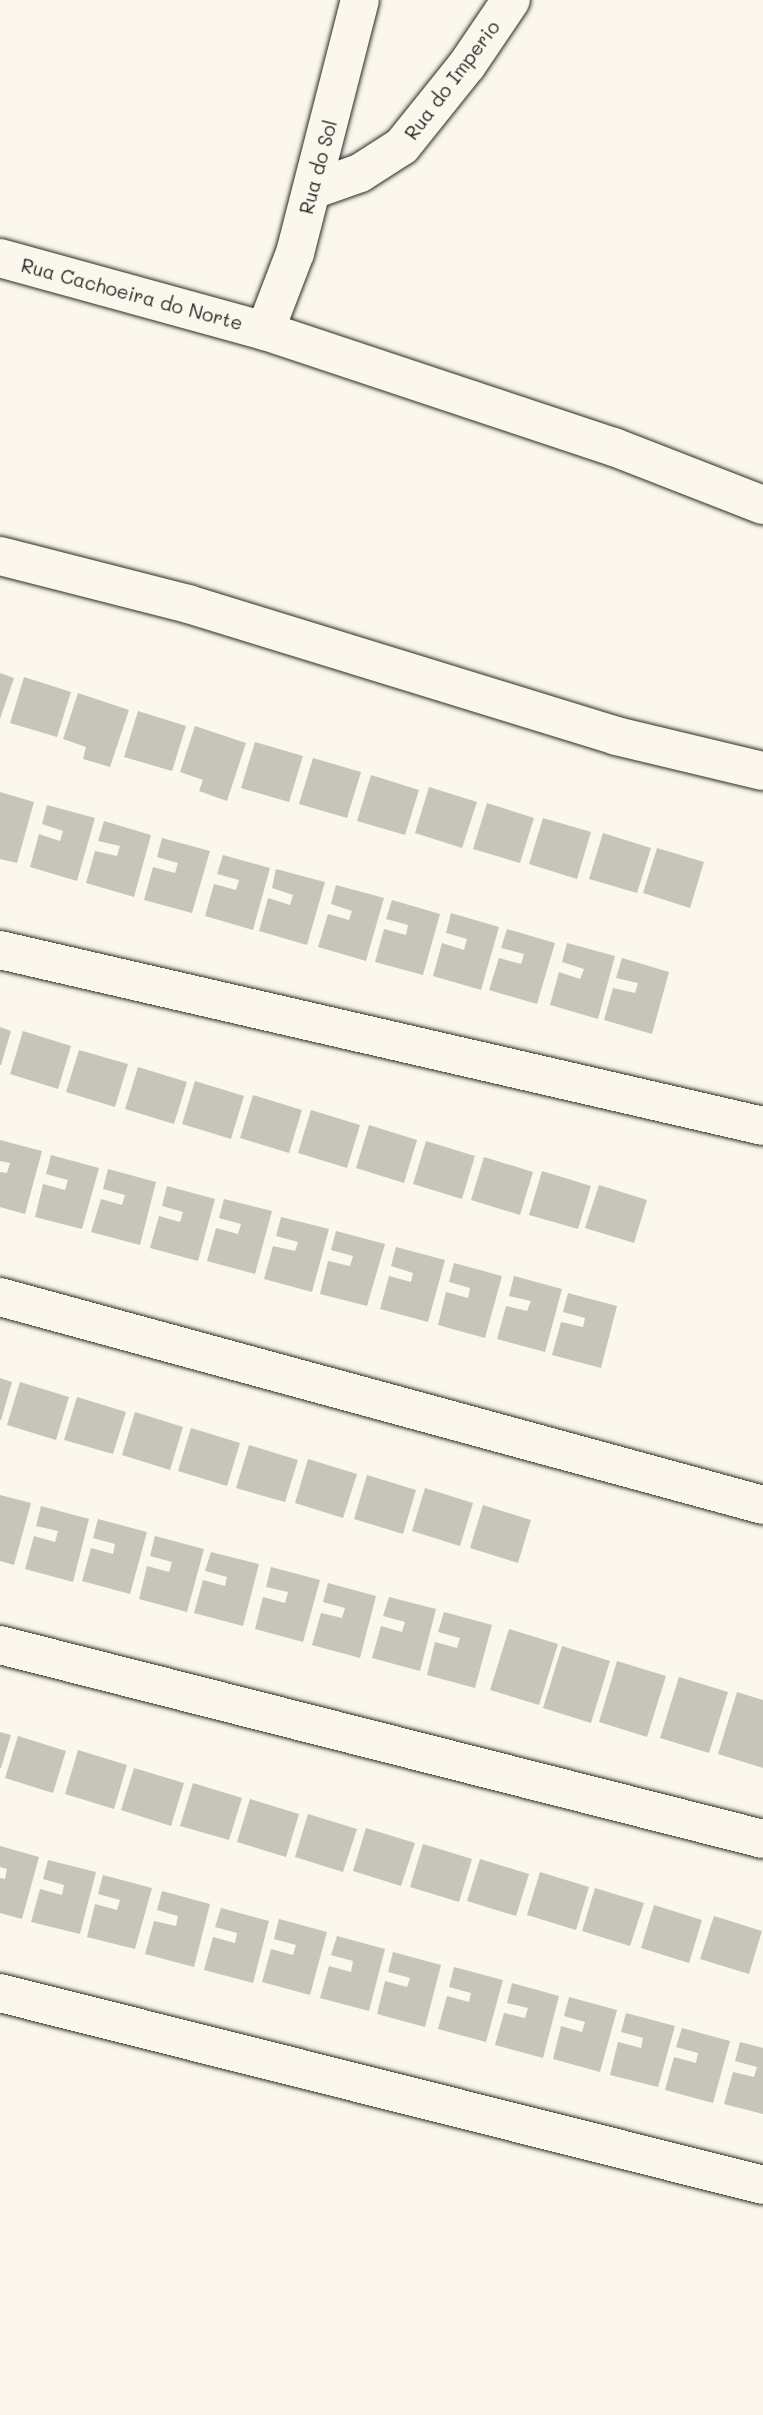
<!DOCTYPE html>
<style>
body{margin:0}
#map{position:relative;width:763px;height:2415px;overflow:hidden;background:#fbf7ec;font-family:Mali,sans-serif}
div>[style]{position:absolute}
.building>*{inset:0;background:#c7c4bc}
.roads{filter:drop-shadow(0 0 2px #2b2b2b) drop-shadow(0 0 2px #2b2b2b)}
.minor>*{height:38px;margin:-19px;padding:0 19px;transform-origin:19px;border-radius:19px;background:#fbf7ec}
span{translate:-50% -50%;white-space:nowrap;text-align:center;line-height:1.15;-webkit-text-stroke:5px #fbf7ec;paint-order:stroke}
.street-label{font-size:19px;color:#2b2b2b}
</style>
<div id="map">
<div class="building">
<i style="clip-path:polygon(0 673px,14px 678px,0 719px)"></i>
<i style="clip-path:polygon(24px 677px,71px 692px,57px 737px,10px 723px)"></i>
<i style="clip-path:polygon(78px 693px,129px 710px,110px 767px,83px 759px,86px 747px,63px 739px)"></i>
<i style="clip-path:polygon(138px 711px,186px 726px,172px 771px,124px 757px)"></i>
<i style="clip-path:polygon(195px 726px,246px 743px,227px 801px,199px 791px,203px 780px,180px 772px)"></i>
<i style="clip-path:polygon(255px 742px,303px 756px,289px 802px,241px 788px)"></i>
<i style="clip-path:polygon(313px 758px,361px 772px,347px 818px,299px 804px)"></i>
<i style="clip-path:polygon(371px 775px,419px 790px,405px 835px,357px 821px)"></i>
<i style="clip-path:polygon(429px 787px,477px 802px,462px 848px,415px 833px)"></i>
<i style="clip-path:polygon(0 792px,34px 802px,17px 863px,0 859px)"></i>
<i style="clip-path:polygon(487px 803px,534px 818px,520px 863px,473px 849px)"></i>
<i style="clip-path:polygon(47px 805px,95px 818px,77px 881px,30px 867px,39px 834px,60px 841px,63px 831px,42px 824px)"></i>
<i style="clip-path:polygon(543px 818px,591px 832px,577px 879px,529px 864px)"></i>
<i style="clip-path:polygon(104px 821px,151px 835px,134px 897px,86px 883px,95px 851px,117px 856px,120px 846px,98px 841px)"></i>
<i style="clip-path:polygon(603px 833px,651px 848px,637px 893px,589px 879px)"></i>
<i style="clip-path:polygon(162px 838px,210px 851px,192px 913px,144px 900px,153px 867px,175px 873px,178px 863px,157px 857px)"></i>
<i style="clip-path:polygon(657px 848px,704px 862px,690px 908px,643px 893px)"></i>
<i style="clip-path:polygon(223px 855px,270px 868px,253px 930px,205px 916px,214px 884px,236px 890px,239px 880px,217px 874px)"></i>
<i style="clip-path:polygon(276px 869px,325px 882px,307px 945px,259px 931px,268px 898px,290px 905px,293px 895px,272px 888px)"></i>
<i style="clip-path:polygon(336px 885px,384px 898px,366px 961px,318px 947px,328px 914px,349px 920px,352px 911px,331px 904px)"></i>
<i style="clip-path:polygon(392px 900px,440px 914px,423px 975px,375px 962px,384px 929px,406px 935px,408px 925px,386px 919px)"></i>
<i style="clip-path:polygon(451px 913px,499px 927px,481px 990px,433px 976px,442px 943px,464px 950px,467px 939px,446px 933px)"></i>
<i style="clip-path:polygon(507px 929px,555px 943px,537px 1004px,489px 990px,499px 958px,521px 964px,524px 954px,501px 948px)"></i>
<i style="clip-path:polygon(567px 943px,615px 956px,598px 1019px,550px 1005px,559px 972px,580px 979px,584px 969px,562px 962px)"></i>
<i style="clip-path:polygon(622px 958px,669px 972px,652px 1034px,604px 1020px,613px 988px,635px 993px,638px 983px,616px 978px)"></i>
<i style="clip-path:polygon(0 1027px,11px 1031px,1px 1065px,0 1065px)"></i>
<i style="clip-path:polygon(23px 1031px,71px 1046px,58px 1089px,10px 1074px)"></i>
<i style="clip-path:polygon(79px 1050px,128px 1064px,115px 1107px,66px 1092px)"></i>
<i style="clip-path:polygon(138px 1067px,187px 1082px,174px 1124px,125px 1109px)"></i>
<i style="clip-path:polygon(195px 1081px,244px 1096px,231px 1139px,182px 1124px)"></i>
<i style="clip-path:polygon(253px 1095px,302px 1110px,289px 1153px,240px 1138px)"></i>
<i style="clip-path:polygon(311px 1110px,360px 1125px,347px 1168px,298px 1153px)"></i>
<i style="clip-path:polygon(369px 1125px,417px 1140px,404px 1183px,356px 1168px)"></i>
<i style="clip-path:polygon(0 1140px,42px 1151px,25px 1214px,0 1207px,0 1172px,7px 1173px,10px 1163px,0 1161px)"></i>
<i style="clip-path:polygon(426px 1141px,475px 1156px,462px 1199px,413px 1184px)"></i>
<i style="clip-path:polygon(51px 1155px,99px 1168px,82px 1229px,35px 1217px,43px 1184px,65px 1190px,68px 1180px,46px 1174px)"></i>
<i style="clip-path:polygon(484px 1157px,533px 1172px,520px 1215px,471px 1200px)"></i>
<i style="clip-path:polygon(108px 1169px,156px 1182px,140px 1245px,91px 1232px,101px 1199px,122px 1205px,125px 1195px,103px 1189px)"></i>
<i style="clip-path:polygon(542px 1171px,591px 1186px,578px 1229px,529px 1215px)"></i>
<i style="clip-path:polygon(599px 1185px,647px 1200px,634px 1243px,585px 1228px)"></i>
<i style="clip-path:polygon(167px 1186px,215px 1199px,198px 1261px,150px 1248px,159px 1216px,180px 1222px,183px 1212px,162px 1206px)"></i>
<i style="clip-path:polygon(224px 1199px,272px 1211px,255px 1274px,207px 1261px,216px 1228px,238px 1234px,241px 1224px,219px 1218px)"></i>
<i style="clip-path:polygon(281px 1217px,329px 1229px,312px 1292px,264px 1279px,273px 1246px,295px 1251px,298px 1242px,276px 1236px)"></i>
<i style="clip-path:polygon(336px 1231px,385px 1244px,367px 1306px,320px 1294px,328px 1261px,350px 1266px,353px 1256px,331px 1250px)"></i>
<i style="clip-path:polygon(396px 1247px,445px 1260px,428px 1322px,380px 1309px,389px 1276px,411px 1282px,413px 1273px,391px 1266px)"></i>
<i style="clip-path:polygon(454px 1263px,502px 1276px,485px 1338px,438px 1325px,446px 1292px,468px 1298px,470px 1288px,449px 1282px)"></i>
<i style="clip-path:polygon(514px 1276px,562px 1289px,545px 1352px,497px 1339px,506px 1306px,527px 1311px,531px 1301px,509px 1296px)"></i>
<i style="clip-path:polygon(568px 1293px,617px 1306px,601px 1368px,552px 1355px,561px 1322px,583px 1327px,585px 1318px,563px 1312px)"></i>
<i style="clip-path:polygon(0 1378px,12px 1382px,1px 1420px,0 1420px)"></i>
<i style="clip-path:polygon(20px 1382px,69px 1397px,56px 1440px,7px 1425px)"></i>
<i style="clip-path:polygon(77px 1397px,126px 1412px,113px 1454px,64px 1440px)"></i>
<i style="clip-path:polygon(135px 1412px,183px 1427px,170px 1470px,122px 1455px)"></i>
<i style="clip-path:polygon(191px 1428px,240px 1443px,227px 1486px,178px 1471px)"></i>
<i style="clip-path:polygon(249px 1445px,298px 1460px,285px 1502px,236px 1488px)"></i>
<i style="clip-path:polygon(308px 1459px,357px 1474px,343px 1518px,295px 1503px)"></i>
<i style="clip-path:polygon(367px 1475px,416px 1490px,403px 1534px,354px 1519px)"></i>
<i style="clip-path:polygon(425px 1488px,473px 1503px,460px 1546px,412px 1531px)"></i>
<i style="clip-path:polygon(0 1495px,31px 1503px,14px 1565px,0 1561px)"></i>
<i style="clip-path:polygon(483px 1505px,531px 1520px,518px 1563px,470px 1548px)"></i>
<i style="clip-path:polygon(41px 1506px,89px 1519px,73px 1582px,25px 1569px,34px 1536px,55px 1542px,58px 1531px,36px 1526px)"></i>
<i style="clip-path:polygon(98px 1519px,147px 1532px,130px 1594px,82px 1581px,91px 1548px,113px 1554px,115px 1544px,93px 1538px)"></i>
<i style="clip-path:polygon(155px 1536px,204px 1549px,187px 1612px,139px 1599px,147px 1566px,169px 1572px,172px 1562px,150px 1556px)"></i>
<i style="clip-path:polygon(211px 1552px,259px 1564px,243px 1626px,194px 1613px,203px 1580px,225px 1586px,227px 1577px,205px 1571px)"></i>
<i style="clip-path:polygon(271px 1567px,320px 1580px,303px 1642px,255px 1629px,263px 1597px,285px 1603px,288px 1592px,266px 1587px)"></i>
<i style="clip-path:polygon(328px 1583px,376px 1596px,360px 1658px,312px 1645px,321px 1613px,342px 1618px,345px 1608px,323px 1602px)"></i>
<i style="clip-path:polygon(389px 1597px,436px 1609px,420px 1671px,372px 1658px,381px 1626px,402px 1632px,405px 1622px,383px 1616px)"></i>
<i style="clip-path:polygon(444px 1612px,492px 1625px,475px 1688px,427px 1675px,435px 1642px,457px 1648px,460px 1638px,438px 1632px)"></i>
<i style="clip-path:polygon(509px 1629px,558px 1644px,539px 1705px,490px 1690px)"></i>
<i style="clip-path:polygon(562px 1646px,610px 1661px,591px 1723px,543px 1708px)"></i>
<i style="clip-path:polygon(617px 1661px,666px 1676px,647px 1737px,599px 1722px)"></i>
<i style="clip-path:polygon(679px 1677px,728px 1692px,709px 1753px,660px 1738px)"></i>
<i style="clip-path:polygon(737px 1692px,763px 1700px,763px 1768px,718px 1754px)"></i>
<i style="clip-path:polygon(0 1732px,11px 1735px,1px 1768px,0 1768px)"></i>
<i style="clip-path:polygon(18px 1736px,66px 1751px,53px 1793px,5px 1778px)"></i>
<i style="clip-path:polygon(78px 1750px,127px 1765px,114px 1809px,65px 1794px)"></i>
<i style="clip-path:polygon(134px 1768px,184px 1783px,171px 1826px,121px 1810px)"></i>
<i style="clip-path:polygon(193px 1783px,242px 1798px,229px 1840px,180px 1826px)"></i>
<i style="clip-path:polygon(250px 1799px,299px 1814px,286px 1857px,237px 1842px)"></i>
<i style="clip-path:polygon(308px 1814px,357px 1829px,343px 1872px,295px 1857px)"></i>
<i style="clip-path:polygon(366px 1828px,415px 1843px,401px 1886px,353px 1871px)"></i>
<i style="clip-path:polygon(423px 1844px,472px 1859px,459px 1902px,410px 1887px)"></i>
<i style="clip-path:polygon(0 1846px,39px 1857px,22px 1919px,0 1913px,0 1878px,5px 1879px,7px 1869px,0 1867px)"></i>
<i style="clip-path:polygon(480px 1859px,529px 1874px,516px 1916px,467px 1901px)"></i>
<i style="clip-path:polygon(48px 1860px,96px 1872px,80px 1934px,31px 1922px,40px 1889px,62px 1895px,64px 1885px,43px 1879px)"></i>
<i style="clip-path:polygon(540px 1872px,589px 1887px,576px 1930px,527px 1915px)"></i>
<i style="clip-path:polygon(103px 1875px,152px 1888px,135px 1949px,87px 1937px,95px 1904px,117px 1910px,120px 1900px,98px 1894px)"></i>
<i style="clip-path:polygon(595px 1888px,644px 1903px,630px 1946px,582px 1931px)"></i>
<i style="clip-path:polygon(162px 1891px,210px 1904px,194px 1967px,145px 1954px,154px 1921px,176px 1926px,178px 1916px,157px 1910px)"></i>
<i style="clip-path:polygon(654px 1905px,702px 1920px,689px 1963px,641px 1948px)"></i>
<i style="clip-path:polygon(221px 1908px,269px 1921px,253px 1983px,204px 1970px,213px 1937px,235px 1943px,237px 1933px,215px 1927px)"></i>
<i style="clip-path:polygon(714px 1916px,762px 1931px,749px 1974px,700px 1959px)"></i>
<i style="clip-path:polygon(279px 1919px,327px 1932px,310px 1995px,262px 1982px,271px 1949px,293px 1955px,296px 1945px,274px 1939px)"></i>
<i style="clip-path:polygon(337px 1936px,385px 1949px,369px 2011px,320px 1998px,329px 1966px,351px 1972px,353px 1961px,331px 1955px)"></i>
<i style="clip-path:polygon(393px 1952px,441px 1965px,425px 2027px,377px 2014px,385px 1981px,407px 1987px,410px 1978px,388px 1972px)"></i>
<i style="clip-path:polygon(454px 1967px,503px 1980px,486px 2042px,438px 2029px,447px 1996px,469px 2002px,471px 1993px,449px 1987px)"></i>
<i style="clip-path:polygon(512px 1983px,559px 1996px,543px 2058px,495px 2045px,504px 2013px,525px 2018px,528px 2008px,507px 2003px)"></i>
<i style="clip-path:polygon(569px 1997px,617px 2010px,600px 2072px,553px 2059px,561px 2026px,582px 2032px,585px 2022px,564px 2016px)"></i>
<i style="clip-path:polygon(626px 2013px,675px 2026px,658px 2087px,610px 2075px,618px 2042px,641px 2048px,643px 2038px,621px 2032px)"></i>
<i style="clip-path:polygon(682px 2028px,730px 2041px,713px 2103px,665px 2090px,674px 2057px,696px 2063px,698px 2053px,676px 2047px)"></i>
<i style="clip-path:polygon(740px 2042px,763px 2048px,763px 2114px,724px 2104px,733px 2072px,754px 2077px,757px 2067px,735px 2061px)"></i>
</div>
<div class="roads">
<div class="minor">
<i style="left:312px;top:190px;width:51px;rotate:-19.5deg"></i>
<i style="left:360px;top:173px;width:50px;rotate:-32.7deg"></i>
<i style="left:402px;top:146px;width:104px;rotate:-51.3deg"></i>
<i style="left:467px;top:65px;width:78px;rotate:-55.9deg"></i>
<i style="left:0;top:258px;width:275px;rotate:15.4deg"></i>
<i style="left:265px;top:331px;width:368px;rotate:18.4deg"></i>
<i style="left:614px;top:447px;width:160px;rotate:21.3deg"></i>
<i style="left:265px;top:331px;width:84px;rotate:-69deg"></i>
<i style="left:295px;top:253px;width:261px;rotate:-75.6deg"></i>
<i style="left:0;top:556px;width:194px;rotate:14.3deg"></i>
<i style="left:188px;top:604px;width:448px;rotate:17.1deg"></i>
<i style="left:616px;top:736px;width:151px;rotate:13.4deg"></i>
<i style="left:0;top:950px;width:783px;rotate:12.99deg"></i>
<i style="left:0;top:1297px;width:791px;rotate:15.25deg"></i>
<i style="left:0;top:1645px;width:787px;rotate:14.27deg"></i>
<i style="left:0;top:1993px;width:787px;rotate:14.12deg"></i>
</div>
</div>
<div class="street-label">
<span style="left:452px;top:80px;rotate:-53deg">Rua do Imperio</span>
<span style="left:318px;top:167px;rotate:-75deg">Rua do Sol</span>
<span style="left:132px;top:294px;rotate:15deg">Rua Cachoeira do Norte</span>
</div>
</div>
